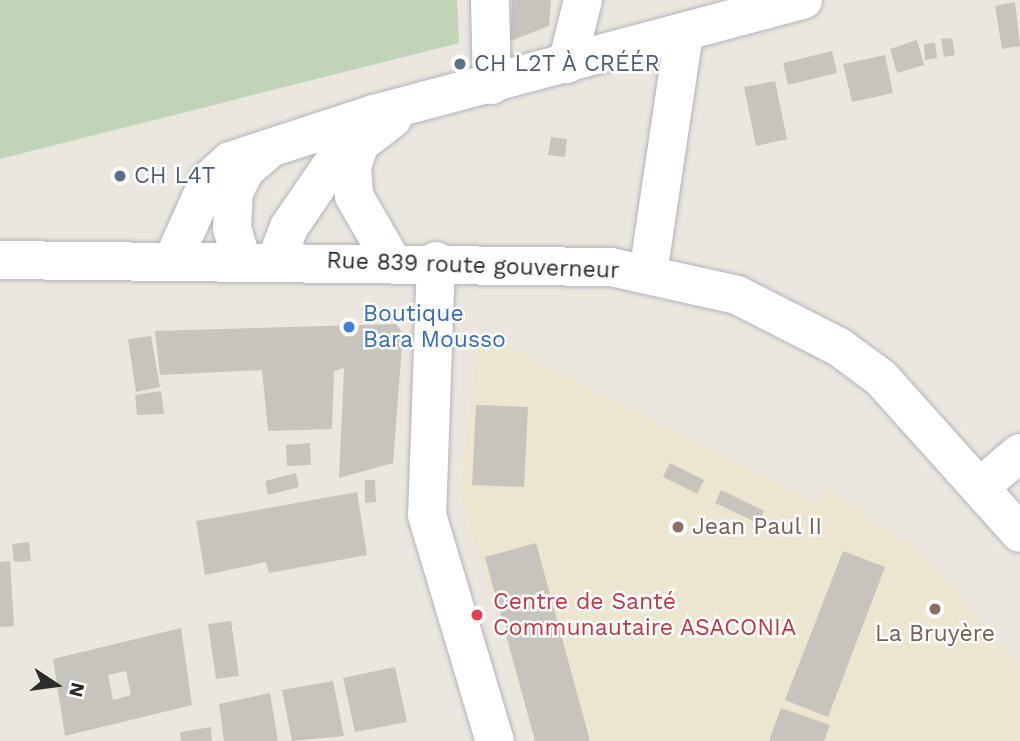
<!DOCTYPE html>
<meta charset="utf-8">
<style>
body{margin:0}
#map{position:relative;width:1020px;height:741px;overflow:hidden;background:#ece7de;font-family:"Work Sans",sans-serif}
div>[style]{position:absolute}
.education>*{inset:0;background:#ece5cf}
.cemetery>*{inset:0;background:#c2d4b7}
.building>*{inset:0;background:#c7c4be}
.roads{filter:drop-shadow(0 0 2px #b2b3bd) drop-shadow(0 0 2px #b2b3bd)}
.minor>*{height:38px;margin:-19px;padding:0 19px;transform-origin:19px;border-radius:19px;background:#fff}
.dots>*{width:19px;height:19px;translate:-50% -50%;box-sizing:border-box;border:4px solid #fff;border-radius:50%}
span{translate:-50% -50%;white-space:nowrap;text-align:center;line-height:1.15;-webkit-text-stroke:5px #fff;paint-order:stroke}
.service-label{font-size:23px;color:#4e5e75}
.left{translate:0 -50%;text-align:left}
.street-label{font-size:23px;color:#2b2b2b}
.shop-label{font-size:23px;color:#366cbe}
.education-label{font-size:23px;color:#785e54}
.health-label{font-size:23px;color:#be3a42}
.north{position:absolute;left:21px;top:650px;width:70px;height:70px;-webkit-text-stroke:5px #fff;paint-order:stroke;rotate:103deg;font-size:19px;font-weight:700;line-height:28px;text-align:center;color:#2b2b2b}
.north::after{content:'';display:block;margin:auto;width:24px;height:32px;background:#2b2b2b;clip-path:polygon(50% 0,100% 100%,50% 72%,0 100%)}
</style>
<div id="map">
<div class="education">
<i style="clip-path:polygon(480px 330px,816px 503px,825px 487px,921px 552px,1020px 667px,1020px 741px,536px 741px,460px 492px)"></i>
</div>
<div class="cemetery">
<i style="clip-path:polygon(0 0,457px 0,459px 43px,0 159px)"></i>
</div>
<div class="building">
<i style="clip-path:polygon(512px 0,551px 0,549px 26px,510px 41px)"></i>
<i style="clip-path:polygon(1015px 2px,1020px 46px,1002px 49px,995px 6px)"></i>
<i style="clip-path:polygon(952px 38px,955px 55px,944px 57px,941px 39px)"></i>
<i style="clip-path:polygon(917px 40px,924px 65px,897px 73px,890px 49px)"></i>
<i style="clip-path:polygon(935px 43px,937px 58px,925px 60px,924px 44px)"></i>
<i style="clip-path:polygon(832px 51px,837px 73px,788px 85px,783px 63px)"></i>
<i style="clip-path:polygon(885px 55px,893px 93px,852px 102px,843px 64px)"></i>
<i style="clip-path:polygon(775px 81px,787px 139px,756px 146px,744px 87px)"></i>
<i style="clip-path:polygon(551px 137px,567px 139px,565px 157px,548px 155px)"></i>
<i style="clip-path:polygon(396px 324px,403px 333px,393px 463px,339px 478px,344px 368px,334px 371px,332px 429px,268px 431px,262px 370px,160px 375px,155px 331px)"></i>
<i style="clip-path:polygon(151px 336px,160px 387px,136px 392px,128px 339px)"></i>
<i style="clip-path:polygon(161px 391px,164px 414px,137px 415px,135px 395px)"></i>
<i style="clip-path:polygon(476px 405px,528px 407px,524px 487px,472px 485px)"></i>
<i style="clip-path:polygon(310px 443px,311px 465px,287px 466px,286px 445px)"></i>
<i style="clip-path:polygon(670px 463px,704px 480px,697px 494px,663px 477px)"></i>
<i style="clip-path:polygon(296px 473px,299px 487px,268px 495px,265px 481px)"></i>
<i style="clip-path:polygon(365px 480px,375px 480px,376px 502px,365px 503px)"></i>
<i style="clip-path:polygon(721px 490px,764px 511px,758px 523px,715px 503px)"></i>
<i style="clip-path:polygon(357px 492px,367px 555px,269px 573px,266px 562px,205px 575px,196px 521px)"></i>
<i style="clip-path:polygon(29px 542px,31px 561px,14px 562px,12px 544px)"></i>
<i style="clip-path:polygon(536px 543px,590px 741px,535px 741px,485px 557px)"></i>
<i style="clip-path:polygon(843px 551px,885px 567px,828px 717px,785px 700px)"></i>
<i style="clip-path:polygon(10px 561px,14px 626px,0 627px,0 562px)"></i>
<i style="clip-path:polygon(231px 621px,239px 676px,216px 679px,208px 624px)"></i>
<i style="clip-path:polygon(evenodd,181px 628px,192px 705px,65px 736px,53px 659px,181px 628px,126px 671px,131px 695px,113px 700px,108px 675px,126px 671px)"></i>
<i style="clip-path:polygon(395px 667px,407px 722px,355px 732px,343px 678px)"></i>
<i style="clip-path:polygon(333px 681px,344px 736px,292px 741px,282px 690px)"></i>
<i style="clip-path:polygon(270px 693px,278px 741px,224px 741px,219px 704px)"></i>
<i style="clip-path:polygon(781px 708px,830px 725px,824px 741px,769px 741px)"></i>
<i style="clip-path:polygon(211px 727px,212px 741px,181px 741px,180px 732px)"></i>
</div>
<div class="roads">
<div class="minor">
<i style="left:490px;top:0;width:85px;rotate:88.7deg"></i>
<i style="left:567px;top:64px;width:66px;rotate:-76deg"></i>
<i style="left:361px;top:141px;width:27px;rotate:110deg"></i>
<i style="left:352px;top:166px;width:30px;rotate:86deg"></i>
<i style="left:354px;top:196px;width:74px;rotate:60deg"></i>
<i style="left:0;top:260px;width:611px;rotate:0.66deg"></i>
<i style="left:611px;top:267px;width:129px;rotate:12.5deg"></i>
<i style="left:737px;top:295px;width:114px;rotate:27deg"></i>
<i style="left:839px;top:347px;width:52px;rotate:36.4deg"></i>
<i style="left:881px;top:378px;width:208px;rotate:48.1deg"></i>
<i style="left:173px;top:260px;width:88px;rotate:-65.8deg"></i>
<i style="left:209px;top:180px;width:28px;rotate:-42deg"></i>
<i style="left:230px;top:161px;width:151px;rotate:-18.1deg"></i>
<i style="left:374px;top:114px;width:444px;rotate:-14.9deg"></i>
<i style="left:242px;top:261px;width:34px;rotate:-107deg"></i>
<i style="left:232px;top:228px;width:36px;rotate:-87deg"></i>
<i style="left:234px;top:192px;width:25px;rotate:-63deg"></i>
<i style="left:245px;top:170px;width:28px;rotate:-41deg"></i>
<i style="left:276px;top:261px;width:36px;rotate:-69deg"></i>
<i style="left:289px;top:227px;width:74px;rotate:-55.5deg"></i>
<i style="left:331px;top:166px;width:78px;rotate:-37.7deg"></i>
<i style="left:436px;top:261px;width:254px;rotate:92deg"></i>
<i style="left:427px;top:515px;width:236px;rotate:73.3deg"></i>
<i style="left:648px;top:274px;width:244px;rotate:-81.5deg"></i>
<i style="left:981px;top:486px;width:51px;rotate:-40.2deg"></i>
</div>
</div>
<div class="dots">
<i style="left:460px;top:64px;background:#5c6f8a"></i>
<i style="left:120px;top:176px;background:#5c6f8a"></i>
<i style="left:349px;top:327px;background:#3f7fe0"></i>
<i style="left:678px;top:527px;background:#8d6e63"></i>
<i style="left:935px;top:609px;background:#8d6e63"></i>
<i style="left:477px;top:615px;background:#e0444e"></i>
</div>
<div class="service-label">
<span class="left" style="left:474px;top:64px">CH L2T À CRÉÉR</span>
<span class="left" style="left:134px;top:176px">CH L4T</span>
</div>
<div class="street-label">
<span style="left:473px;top:266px;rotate:2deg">Rue 839 route gouverneur</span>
</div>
<div class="shop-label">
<span class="left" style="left:363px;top:327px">Boutique<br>Bara Mousso</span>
</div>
<div class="education-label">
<span class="left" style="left:692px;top:527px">Jean Paul II</span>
<span style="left:935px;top:634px">La Bruyère</span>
</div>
<div class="health-label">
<span class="left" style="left:493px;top:615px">Centre de Santé<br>Communautaire ASACONIA</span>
</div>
<div class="north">N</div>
</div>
